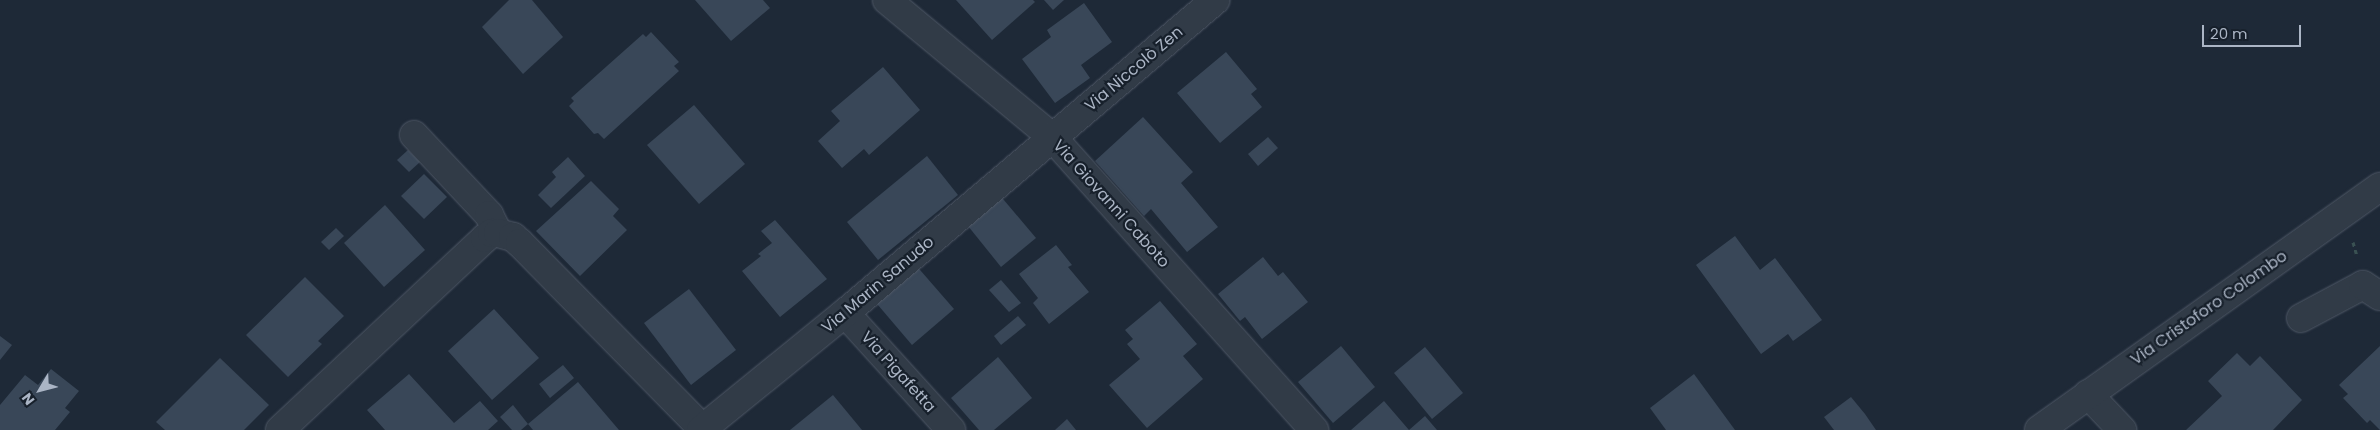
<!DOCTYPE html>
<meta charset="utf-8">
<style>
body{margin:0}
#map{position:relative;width:2380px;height:430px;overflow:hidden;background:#1e2937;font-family:Poppins,sans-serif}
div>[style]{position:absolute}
.building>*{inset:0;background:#394758}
.path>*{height:3px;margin-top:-1.5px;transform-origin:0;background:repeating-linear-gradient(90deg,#3a5152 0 4px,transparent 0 8px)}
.roads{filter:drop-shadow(0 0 1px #4f5866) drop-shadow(0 0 1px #4f5866)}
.minor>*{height:28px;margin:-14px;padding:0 14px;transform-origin:14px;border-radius:14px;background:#313b47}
.tertiary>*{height:28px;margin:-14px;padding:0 14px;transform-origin:14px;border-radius:14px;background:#313b47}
span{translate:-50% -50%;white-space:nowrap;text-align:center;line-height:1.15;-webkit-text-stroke:4.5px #17202b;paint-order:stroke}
.street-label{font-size:16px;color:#abb5c5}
.north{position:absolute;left:15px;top:365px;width:50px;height:50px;-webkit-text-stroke:4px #17202b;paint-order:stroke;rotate:233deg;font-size:14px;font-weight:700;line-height:20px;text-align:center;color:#abb5c5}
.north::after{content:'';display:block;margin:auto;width:18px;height:22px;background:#abb5c5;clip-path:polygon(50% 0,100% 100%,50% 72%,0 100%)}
.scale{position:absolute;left:2202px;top:25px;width:99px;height:22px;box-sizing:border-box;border:2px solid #abb5c5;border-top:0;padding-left:6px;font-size:15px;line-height:18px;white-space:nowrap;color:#abb5c5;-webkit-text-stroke:4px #17202b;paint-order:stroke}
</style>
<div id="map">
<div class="building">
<i style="clip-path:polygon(509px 0,532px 0,563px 37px,523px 74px,482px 27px)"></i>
<i style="clip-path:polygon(695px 0,763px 0,770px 8px,731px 41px)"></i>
<i style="clip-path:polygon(956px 0,1033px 0,1035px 2px,992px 40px)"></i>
<i style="clip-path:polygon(1044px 0,1064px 0,1053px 10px)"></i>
<i style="clip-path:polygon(1084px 3px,1112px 42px,1081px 65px,1090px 78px,1055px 103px,1022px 59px,1051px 37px,1047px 30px)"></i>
<i style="clip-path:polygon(651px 32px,679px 62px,674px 66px,679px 71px,604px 139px,598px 133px,594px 134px,569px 106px,574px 101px,571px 98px,643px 34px,646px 37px)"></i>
<i style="clip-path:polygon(1226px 52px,1257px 89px,1251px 94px,1262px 107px,1220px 143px,1177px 93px)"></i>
<i style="clip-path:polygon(883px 67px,920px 110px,869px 155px,864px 149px,842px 168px,818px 141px,840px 121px,831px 111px)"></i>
<i style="clip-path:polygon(694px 105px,745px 164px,699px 204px,647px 145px)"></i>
<i style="clip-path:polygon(1143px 117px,1193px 172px,1181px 183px,1218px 227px,1187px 252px,1151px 209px,1144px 216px,1095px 161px)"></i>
<i style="clip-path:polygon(1268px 137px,1278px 148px,1258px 166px,1248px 154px)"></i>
<i style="clip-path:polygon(408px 150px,420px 162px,409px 172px,397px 160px)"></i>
<i style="clip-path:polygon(927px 156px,958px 195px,878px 260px,847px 222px)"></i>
<i style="clip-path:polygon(568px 157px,585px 176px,551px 208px,538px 195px,556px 177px,552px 172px)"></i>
<i style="clip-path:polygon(424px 174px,447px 197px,424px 219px,401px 196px)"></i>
<i style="clip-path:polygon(591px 181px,619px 209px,613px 216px,627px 230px,580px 276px,536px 231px)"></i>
<i style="clip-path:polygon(998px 193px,1036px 238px,1001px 267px,964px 221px)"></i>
<i style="clip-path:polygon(385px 205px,425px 250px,384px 287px,344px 243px)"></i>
<i style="clip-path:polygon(775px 220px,827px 279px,780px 317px,742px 271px,761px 256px,758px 254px,772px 243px,761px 231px)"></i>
<i style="clip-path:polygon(336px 228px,344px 236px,329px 250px,321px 242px)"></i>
<i style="clip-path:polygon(1735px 236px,1760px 270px,1775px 258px,1822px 320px,1793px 341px,1788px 334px,1761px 354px,1696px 265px)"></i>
<i style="clip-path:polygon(1056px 245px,1072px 265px,1068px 267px,1089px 292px,1049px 324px,1033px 303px,1038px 298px,1019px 274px)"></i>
<i style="clip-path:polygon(1263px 257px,1278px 276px,1283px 272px,1308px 302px,1262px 339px,1245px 317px,1240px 321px,1218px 294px)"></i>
<i style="clip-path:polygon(914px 263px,954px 309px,912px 345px,872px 298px)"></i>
<i style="clip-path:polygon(305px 277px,344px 316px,318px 341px,322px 344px,288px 377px,246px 335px)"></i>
<i style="clip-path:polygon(1001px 280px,1021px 303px,1009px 312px,989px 290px)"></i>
<i style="clip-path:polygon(689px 289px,736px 350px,691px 385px,644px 323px)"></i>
<i style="clip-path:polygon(1160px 301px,1197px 344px,1183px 356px,1203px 379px,1147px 428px,1109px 385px,1140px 359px,1127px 344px,1133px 339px,1125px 330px)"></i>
<i style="clip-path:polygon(494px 309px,539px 358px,492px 400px,448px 351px)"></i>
<i style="clip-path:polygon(1018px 316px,1026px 325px,1001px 345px,994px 336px)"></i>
<i style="clip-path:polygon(0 336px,12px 345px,0 360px)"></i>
<i style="clip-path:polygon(1341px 346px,1375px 387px,1333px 423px,1298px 382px)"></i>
<i style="clip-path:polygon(2380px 346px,2380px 430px,2370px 420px,2367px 423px,2343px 398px,2348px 394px,2339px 385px)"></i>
<i style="clip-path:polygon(1425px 347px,1463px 393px,1432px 419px,1394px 373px)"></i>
<i style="clip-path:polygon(2237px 353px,2250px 366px,2260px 356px,2302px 400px,2273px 430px,2186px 430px,2222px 396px,2208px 381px)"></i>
<i style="clip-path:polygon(998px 357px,1032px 398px,994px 430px,979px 430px,951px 398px)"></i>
<i style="clip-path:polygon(220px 358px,269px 405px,244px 430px,165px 430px,156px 422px)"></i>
<i style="clip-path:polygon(563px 365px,574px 378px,550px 398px,539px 384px)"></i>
<i style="clip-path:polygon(51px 369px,79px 391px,65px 408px,70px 412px,55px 430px,0 430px,0 405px,25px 375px,38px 385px)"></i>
<i style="clip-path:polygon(409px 374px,454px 423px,480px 401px,498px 421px,488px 430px,385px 430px,367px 410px)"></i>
<i style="clip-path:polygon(1694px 374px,1735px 430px,1666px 430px,1650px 408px)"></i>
<i style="clip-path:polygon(578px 382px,619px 430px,533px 430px,528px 424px)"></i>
<i style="clip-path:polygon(833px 395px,862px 430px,790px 430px)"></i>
<i style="clip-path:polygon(1851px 397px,1865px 414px,1876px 430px,1834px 430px,1824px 417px)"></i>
<i style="clip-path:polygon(1384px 401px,1409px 430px,1425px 416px,1437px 430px,1351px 430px)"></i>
<i style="clip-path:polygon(513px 405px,528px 424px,521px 430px,512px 430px,500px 417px)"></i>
<i style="clip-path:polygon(1067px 419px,1076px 430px,1055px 430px)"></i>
</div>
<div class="path">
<i style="left:2353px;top:242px;width:15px;rotate:74deg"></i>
</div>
<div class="roads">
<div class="minor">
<i style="left:887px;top:0;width:216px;rotate:39.7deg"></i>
<i style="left:1053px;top:138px;width:392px;rotate:48.2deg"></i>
<i style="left:414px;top:135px;width:110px;rotate:46.8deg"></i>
<i style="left:489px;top:215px;width:20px;rotate:63deg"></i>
<i style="left:845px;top:313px;width:158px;rotate:47.8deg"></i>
<i style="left:2301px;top:318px;width:70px;rotate:-28deg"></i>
<i style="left:2363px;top:285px;width:20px;rotate:33deg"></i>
<i style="left:2088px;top:394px;width:50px;rotate:46.6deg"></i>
<i style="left:280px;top:430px;width:281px;rotate:-43.1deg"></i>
<i style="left:485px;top:238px;width:9px;rotate:-36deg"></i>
<i style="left:492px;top:233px;width:6px"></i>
<i style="left:498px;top:233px;width:16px;rotate:15deg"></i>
<i style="left:513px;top:237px;width:9px;rotate:41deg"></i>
<i style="left:520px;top:243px;width:261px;rotate:45.5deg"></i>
<i style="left:701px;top:430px;width:186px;rotate:-39.1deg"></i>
<i style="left:845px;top:313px;width:485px;rotate:-40.2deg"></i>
</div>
<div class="tertiary">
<i style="left:2039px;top:430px;width:419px;rotate:-35.5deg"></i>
</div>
</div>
<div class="street-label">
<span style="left:1134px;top:69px;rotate:-40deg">Via Niccolò Zen</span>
<span style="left:1111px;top:204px;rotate:48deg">Via Giovanni Caboto</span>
<span style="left:878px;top:285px;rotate:-40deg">Via Marin Sanudo</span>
<span style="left:2209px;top:308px;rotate:-35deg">Via Cristoforo Colombo</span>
<span style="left:898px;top:372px;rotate:48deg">Via Pigafetta</span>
</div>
<div class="north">N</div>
<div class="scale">20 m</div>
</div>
